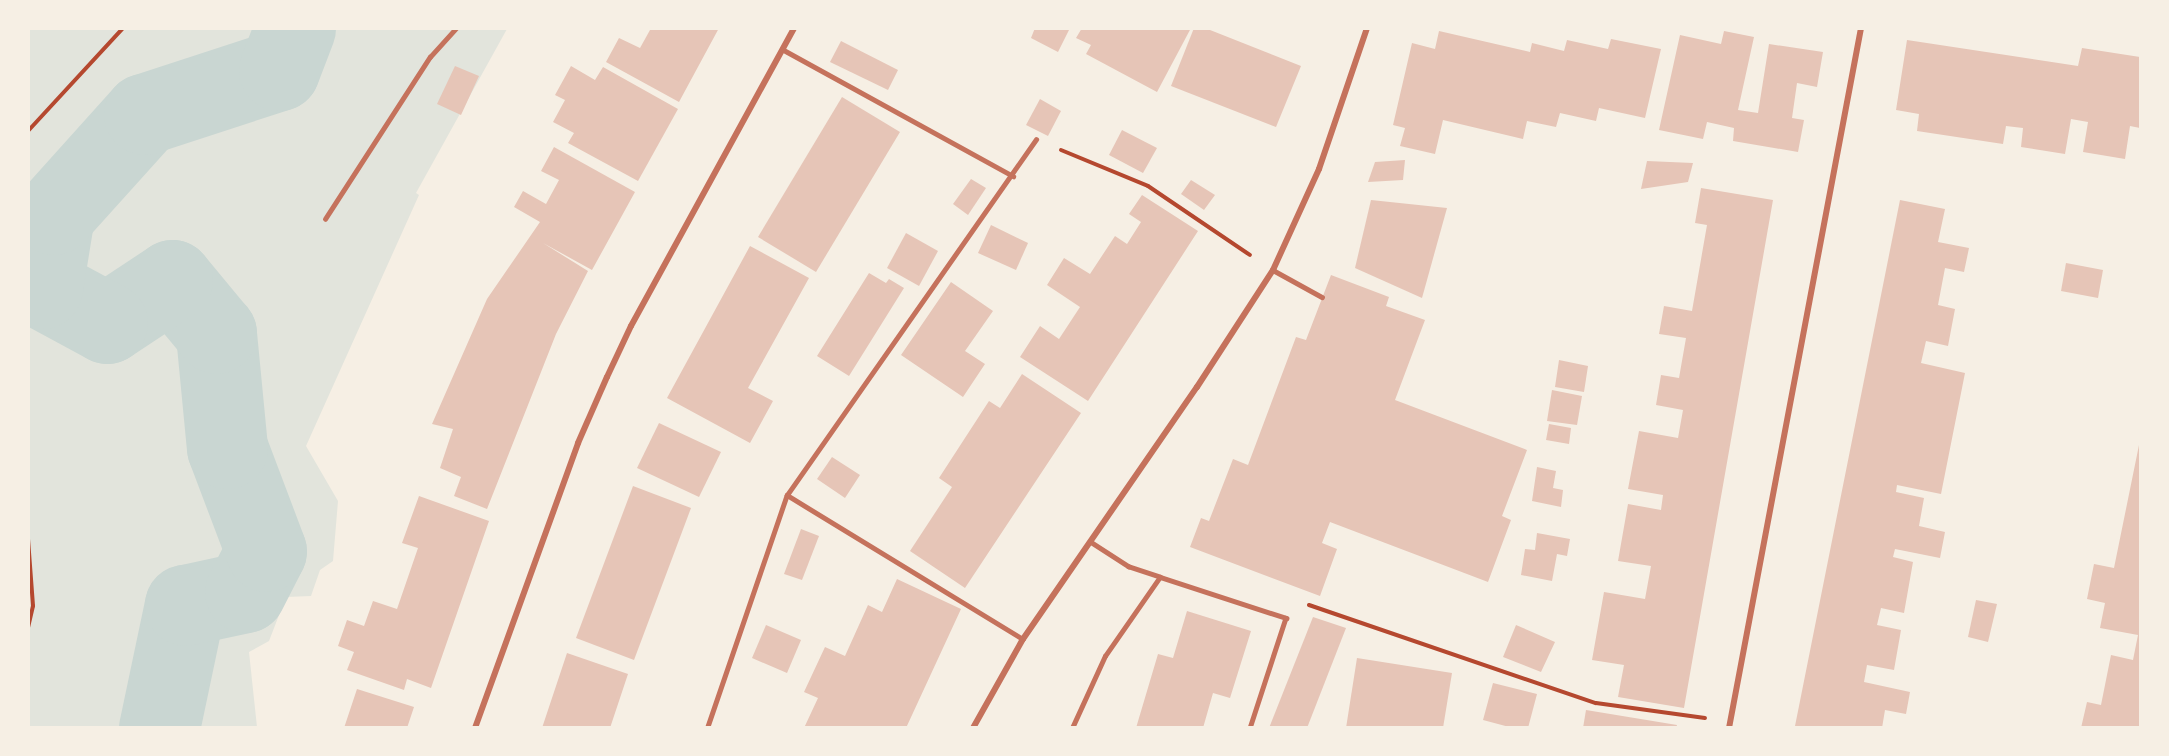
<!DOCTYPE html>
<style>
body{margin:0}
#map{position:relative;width:2169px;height:756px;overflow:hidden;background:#f6efe4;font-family:"IBM Plex Sans",sans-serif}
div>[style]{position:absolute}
.green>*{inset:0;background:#e2e4dc}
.river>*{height:81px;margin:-40.5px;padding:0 40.5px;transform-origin:40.5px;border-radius:40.5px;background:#c9d6d2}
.building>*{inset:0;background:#e6c5b7}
.path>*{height:4px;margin:-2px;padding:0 2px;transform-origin:2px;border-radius:2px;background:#b5482f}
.service>*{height:4.5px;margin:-2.25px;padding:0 2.25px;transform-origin:2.25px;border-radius:2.25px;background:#c5725c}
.minor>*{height:6px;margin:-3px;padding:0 3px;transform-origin:3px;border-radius:3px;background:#c5725c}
span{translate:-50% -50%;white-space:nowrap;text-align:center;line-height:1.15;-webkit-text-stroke:4.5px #f6efe4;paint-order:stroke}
.frame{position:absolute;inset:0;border:30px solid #f6efe4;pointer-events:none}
</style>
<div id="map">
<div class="green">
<i style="clip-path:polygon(28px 29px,507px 29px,416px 193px,419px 195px,306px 446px,338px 501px,333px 561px,320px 570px,311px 596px,286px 597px,269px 641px,249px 652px,257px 727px,29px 727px)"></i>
</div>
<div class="river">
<i style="left:159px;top:728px;width:126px;rotate:-78.1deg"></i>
<i style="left:185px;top:605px;width:61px;rotate:-12.2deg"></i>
<i style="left:245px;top:592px;width:46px;rotate:-62.9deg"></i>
<i style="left:266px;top:551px;width:110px;rotate:-110.7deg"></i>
<i style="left:227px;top:448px;width:116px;rotate:-95.5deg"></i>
<i style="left:216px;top:333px;width:69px;rotate:-129.7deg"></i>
<i style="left:172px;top:280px;width:78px;rotate:146.5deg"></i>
<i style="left:107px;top:323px;width:74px;rotate:-151.7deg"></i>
<i style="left:42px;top:288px;width:75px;rotate:-80.8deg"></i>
<i style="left:54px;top:214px;width:135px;rotate:-48deg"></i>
<i style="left:144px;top:114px;width:142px;rotate:-18.1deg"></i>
<i style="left:279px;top:70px;width:45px;rotate:-69.1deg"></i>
</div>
<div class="building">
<i style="clip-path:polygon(647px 28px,719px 28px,679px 102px,606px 62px,619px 38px,640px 48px,650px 30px)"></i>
<i style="clip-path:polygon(1035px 28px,1070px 28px,1058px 52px,1031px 38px)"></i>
<i style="clip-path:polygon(1082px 28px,1191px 28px,1157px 92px,1086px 54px,1091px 45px,1076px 38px)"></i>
<i style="clip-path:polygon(1194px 28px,1205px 28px,1301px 66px,1276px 127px,1171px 86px)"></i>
<i style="clip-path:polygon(1439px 31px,1530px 52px,1532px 43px,1564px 51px,1567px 40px,1608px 49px,1611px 39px,1661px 49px,1645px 118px,1599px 108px,1596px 121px,1560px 113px,1556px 127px,1527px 121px,1523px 139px,1443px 120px,1435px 154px,1400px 146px,1405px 128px,1393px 125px,1412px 43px,1435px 49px)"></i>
<i style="clip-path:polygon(1724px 31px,1754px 37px,1738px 110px,1758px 113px,1769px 44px,1823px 52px,1817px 87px,1797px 83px,1792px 118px,1804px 120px,1798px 152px,1733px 141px,1734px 128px,1707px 122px,1703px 139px,1659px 130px,1680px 35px,1721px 44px)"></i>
<i style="clip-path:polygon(1907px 40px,2078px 66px,2082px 48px,2140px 57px,2140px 128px,2130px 126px,2125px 159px,2083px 152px,2088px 122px,2071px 119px,2065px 154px,2021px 147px,2023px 128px,2006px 126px,2003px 144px,1917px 131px,1919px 114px,1896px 110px)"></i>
<i style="clip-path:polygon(841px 41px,898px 70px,888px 90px,830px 62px)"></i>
<i style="clip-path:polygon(455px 66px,479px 76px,461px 115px,437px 104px)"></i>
<i style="clip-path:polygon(571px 66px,595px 80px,603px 67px,678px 109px,638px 181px,568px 143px,574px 133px,553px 122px,565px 100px,555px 95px)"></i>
<i style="clip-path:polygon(842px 97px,900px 132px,816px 272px,758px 237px)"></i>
<i style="clip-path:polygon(1040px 99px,1061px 111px,1048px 136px,1026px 125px)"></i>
<i style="clip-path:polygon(1122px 130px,1157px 148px,1143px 173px,1109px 155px)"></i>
<i style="clip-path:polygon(554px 147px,635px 192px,592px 270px,543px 243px,588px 271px,556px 334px,487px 509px,454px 496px,461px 477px,440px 468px,453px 429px,432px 424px,487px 299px,540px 222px,514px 207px,523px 191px,546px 204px,559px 180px,541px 171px)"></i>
<i style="clip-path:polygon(1405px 160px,1403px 180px,1368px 182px,1375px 162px)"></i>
<i style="clip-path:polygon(1647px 161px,1693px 163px,1688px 182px,1641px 189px)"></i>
<i style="clip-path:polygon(971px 179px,986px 188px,968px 215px,953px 204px)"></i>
<i style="clip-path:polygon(1191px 180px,1215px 195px,1204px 210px,1181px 194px)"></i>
<i style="clip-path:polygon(1701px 188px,1773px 200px,1684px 708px,1618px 697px,1624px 665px,1592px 660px,1604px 592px,1645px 599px,1651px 566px,1618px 561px,1628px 504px,1661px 510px,1663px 495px,1628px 489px,1639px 431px,1678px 438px,1683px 410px,1656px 405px,1661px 375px,1679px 378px,1686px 338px,1659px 334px,1664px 306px,1692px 311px,1707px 225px,1695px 223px)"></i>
<i style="clip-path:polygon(1142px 195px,1198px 231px,1088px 401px,1020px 357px,1040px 326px,1059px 339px,1080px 307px,1047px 285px,1064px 258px,1090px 274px,1115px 236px,1127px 244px,1141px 222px,1129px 214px)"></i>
<i style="clip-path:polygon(1371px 200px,1447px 208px,1422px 298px,1355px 268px)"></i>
<i style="clip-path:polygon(1900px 200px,1945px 209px,1938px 242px,1969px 248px,1964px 272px,1945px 268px,1938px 305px,1955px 309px,1948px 346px,1926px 341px,1921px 363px,1965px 373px,1941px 494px,1897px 485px,1896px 492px,1924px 498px,1919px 526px,1945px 532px,1940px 558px,1895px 549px,1893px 557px,1913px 562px,1904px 613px,1881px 608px,1877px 625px,1901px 630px,1894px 670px,1867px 665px,1864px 682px,1910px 692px,1906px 714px,1885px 710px,1882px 728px,1804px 728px,1795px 726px)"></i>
<i style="clip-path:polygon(991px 225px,1028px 243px,1016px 270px,978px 253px)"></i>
<i style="clip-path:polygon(906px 233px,938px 251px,919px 286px,887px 268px)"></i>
<i style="clip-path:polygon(750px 246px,809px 278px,748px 388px,773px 401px,750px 443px,667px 398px)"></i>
<i style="clip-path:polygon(2066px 263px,2103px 270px,2098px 298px,2061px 291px)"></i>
<i style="clip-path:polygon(869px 273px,886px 283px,889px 279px,904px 288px,849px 376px,817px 356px)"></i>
<i style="clip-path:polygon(1331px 275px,1389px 297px,1386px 306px,1425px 320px,1395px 400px,1527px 450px,1502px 516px,1511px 520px,1488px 582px,1330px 522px,1322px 543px,1337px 549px,1320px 596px,1190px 547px,1201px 518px,1209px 521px,1233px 459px,1248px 465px,1296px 337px,1306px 340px)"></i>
<i style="clip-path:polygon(951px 282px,993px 311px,965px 351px,985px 364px,963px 397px,901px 355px)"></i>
<i style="clip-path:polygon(1559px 360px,1588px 366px,1584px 392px,1555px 387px)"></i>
<i style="clip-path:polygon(1022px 374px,1081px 413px,965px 588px,910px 551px,952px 487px,939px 478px,989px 401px,1000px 408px)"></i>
<i style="clip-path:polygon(1552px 390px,1582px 396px,1577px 425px,1547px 421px)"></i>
<i style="clip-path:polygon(659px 423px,721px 452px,699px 497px,637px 468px)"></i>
<i style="clip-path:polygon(1549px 424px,1571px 428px,1569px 444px,1546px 440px)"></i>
<i style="clip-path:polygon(2139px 445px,2140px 728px,2081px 728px,2087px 702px,2101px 705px,2111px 655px,2133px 660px,2138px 635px,2100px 628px,2105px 603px,2087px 599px,2094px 564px,2114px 568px)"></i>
<i style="clip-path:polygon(832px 457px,860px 475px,845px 498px,817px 479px)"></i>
<i style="clip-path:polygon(1537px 467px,1556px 471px,1553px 488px,1563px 490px,1561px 507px,1532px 501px)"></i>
<i style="clip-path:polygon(633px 486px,691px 508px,634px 660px,576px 638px)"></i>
<i style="clip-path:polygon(419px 496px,489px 521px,431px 688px,407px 679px,404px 690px,347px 670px,354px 652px,338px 646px,347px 620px,364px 626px,373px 601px,397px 609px,418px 548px,402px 543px)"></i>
<i style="clip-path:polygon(801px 529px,819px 536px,802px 580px,784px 574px)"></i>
<i style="clip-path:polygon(1537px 533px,1570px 539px,1567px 556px,1557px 554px,1552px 581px,1521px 575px,1525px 549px,1535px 550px)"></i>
<i style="clip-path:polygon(897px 579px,961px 609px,906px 728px,804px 728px,818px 698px,804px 692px,825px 647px,845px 656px,868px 605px,882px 612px)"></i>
<i style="clip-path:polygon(1976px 600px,1997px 604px,1988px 642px,1968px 637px)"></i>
<i style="clip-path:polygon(1187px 611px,1251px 631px,1230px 698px,1213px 693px,1203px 728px,1136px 728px,1158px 654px,1173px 658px)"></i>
<i style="clip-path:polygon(1313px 617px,1346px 628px,1307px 728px,1269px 728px)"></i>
<i style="clip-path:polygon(766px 625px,801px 640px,787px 673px,752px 658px)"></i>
<i style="clip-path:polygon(1516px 625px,1555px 642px,1541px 672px,1503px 657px)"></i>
<i style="clip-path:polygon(567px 653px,628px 674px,610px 728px,542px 728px)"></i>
<i style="clip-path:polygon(1357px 658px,1452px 673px,1443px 728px,1346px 728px)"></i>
<i style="clip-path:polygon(1493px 683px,1537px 694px,1528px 728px,1513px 728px,1483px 720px)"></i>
<i style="clip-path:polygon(357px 689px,414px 707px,407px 728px,344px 728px)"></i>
<i style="clip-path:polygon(1586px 710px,1677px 725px,1676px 728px,1583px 728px)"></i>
</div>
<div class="path">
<i style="left:28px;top:131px;width:140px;rotate:-47.3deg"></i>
<i style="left:1061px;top:150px;width:94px;rotate:22.5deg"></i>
<i style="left:1148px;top:186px;width:123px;rotate:34.1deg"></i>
<i style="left:28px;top:539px;width:67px;rotate:85.7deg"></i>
<i style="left:33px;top:606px;width:23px;rotate:103deg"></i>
<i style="left:1309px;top:605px;width:303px;rotate:18.9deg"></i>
<i style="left:1596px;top:703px;width:110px;rotate:7.8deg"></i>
</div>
<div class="service">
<i style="left:782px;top:49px;width:264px;rotate:28.8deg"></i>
<i style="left:325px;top:219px;width:193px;rotate:-57.1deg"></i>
<i style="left:430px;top:57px;width:39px;rotate:-48deg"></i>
<i style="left:1273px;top:270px;width:56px;rotate:28.9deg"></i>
<i style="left:787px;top:495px;width:276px;rotate:31.4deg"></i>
<i style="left:1160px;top:577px;width:133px;rotate:18deg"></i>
<i style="left:1286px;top:618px;width:116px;rotate:108.1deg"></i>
<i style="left:707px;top:728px;width:246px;rotate:-71.1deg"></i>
<i style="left:787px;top:495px;width:434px;rotate:-55deg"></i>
<i style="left:1072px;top:728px;width:79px;rotate:-65.4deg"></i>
<i style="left:1105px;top:656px;width:96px;rotate:-55.2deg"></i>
<i style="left:1160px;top:577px;width:33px;rotate:-162deg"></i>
<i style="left:1129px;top:567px;width:46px;rotate:-147.3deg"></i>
</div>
<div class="minor">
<i style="left:475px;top:728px;width:303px;rotate:-70.1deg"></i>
<i style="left:578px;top:443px;width:72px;rotate:-66.3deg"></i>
<i style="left:607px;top:377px;width:56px;rotate:-64.8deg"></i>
<i style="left:631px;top:326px;width:340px;rotate:-61.3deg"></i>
<i style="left:973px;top:728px;width:102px;rotate:-60.7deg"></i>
<i style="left:1023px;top:639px;width:306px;rotate:-55.4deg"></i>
<i style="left:1197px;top:387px;width:140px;rotate:-57deg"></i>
<i style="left:1273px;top:270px;width:111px;rotate:-65.5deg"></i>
<i style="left:1319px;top:169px;width:149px;rotate:-71.2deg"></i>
<i style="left:1729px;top:728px;width:712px;rotate:-79.32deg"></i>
</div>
<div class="frame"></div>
</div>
